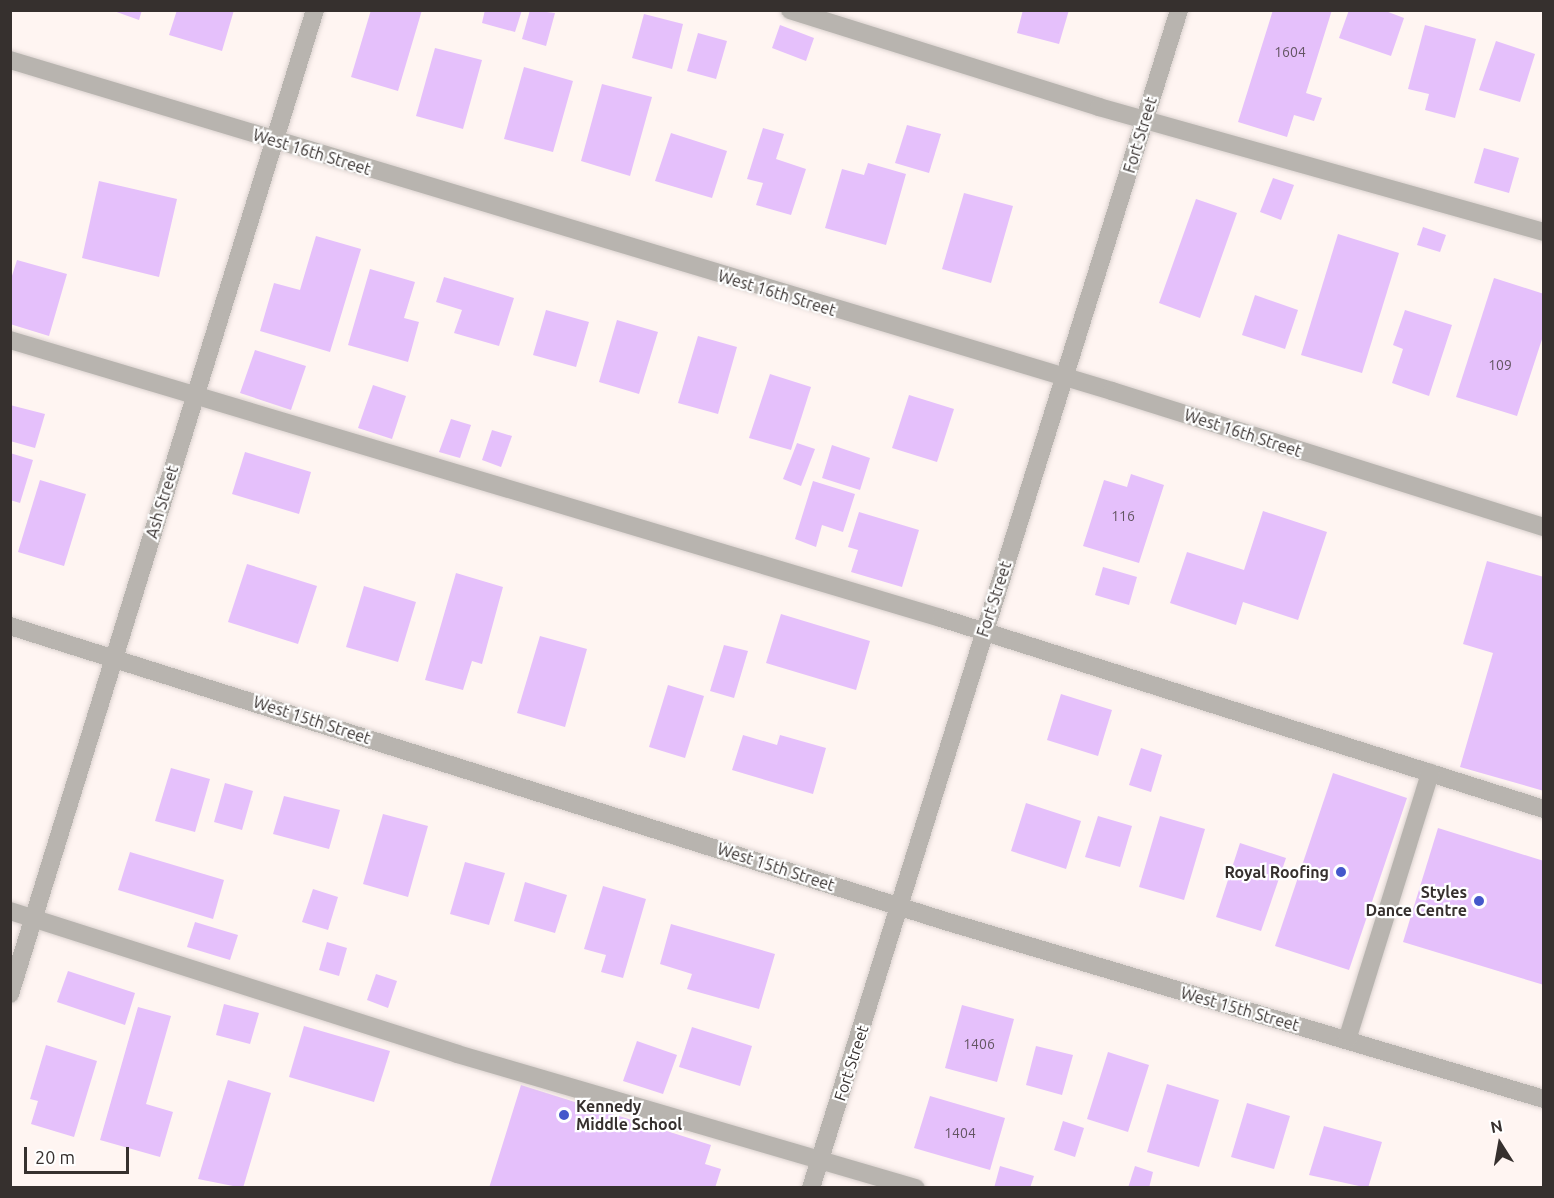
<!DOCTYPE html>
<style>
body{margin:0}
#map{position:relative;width:1554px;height:1198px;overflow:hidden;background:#fff5f2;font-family:Ubuntu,sans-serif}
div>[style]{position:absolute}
.building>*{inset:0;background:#e5c0fb}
.roads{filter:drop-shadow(0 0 2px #dbd2cf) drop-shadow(0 0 2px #dbd2cf)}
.minor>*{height:18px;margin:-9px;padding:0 9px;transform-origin:9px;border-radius:9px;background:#b8b4af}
.dots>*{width:16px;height:16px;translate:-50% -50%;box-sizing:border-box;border:3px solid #fff;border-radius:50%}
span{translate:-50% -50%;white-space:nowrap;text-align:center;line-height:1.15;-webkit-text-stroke:4.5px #fff;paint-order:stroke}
.number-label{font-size:14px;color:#625461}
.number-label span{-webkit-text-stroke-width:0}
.street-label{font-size:16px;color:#36302e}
.poi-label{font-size:16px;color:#36302e;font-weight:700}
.right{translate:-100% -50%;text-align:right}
.left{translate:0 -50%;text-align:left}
.frame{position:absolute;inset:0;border:12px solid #36302e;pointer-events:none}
.north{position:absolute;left:1470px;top:1114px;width:60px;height:60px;-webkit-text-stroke:4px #fff;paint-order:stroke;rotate:349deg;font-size:16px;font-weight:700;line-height:24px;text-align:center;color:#36302e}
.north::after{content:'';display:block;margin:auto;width:21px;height:27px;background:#36302e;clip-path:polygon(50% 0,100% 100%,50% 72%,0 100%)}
.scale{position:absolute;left:24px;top:1147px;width:105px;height:27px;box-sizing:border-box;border:3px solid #36302e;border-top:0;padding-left:8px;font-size:18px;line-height:21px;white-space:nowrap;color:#36302e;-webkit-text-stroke:4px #fff;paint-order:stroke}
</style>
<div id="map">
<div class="building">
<i style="clip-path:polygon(111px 10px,142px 10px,139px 20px)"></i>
<i style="clip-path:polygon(177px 10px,234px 10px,222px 51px,169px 35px)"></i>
<i style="clip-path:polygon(371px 10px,422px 10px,398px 91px,351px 77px)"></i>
<i style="clip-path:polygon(485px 10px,522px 10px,515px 32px,482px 23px)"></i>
<i style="clip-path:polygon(530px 10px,555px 13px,546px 46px,522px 39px)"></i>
<i style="clip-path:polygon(1023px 10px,1069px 10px,1059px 44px,1017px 33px)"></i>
<i style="clip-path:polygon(1273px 10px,1332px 10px,1306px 93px,1322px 98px,1314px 121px,1294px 115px,1287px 137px,1238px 122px)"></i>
<i style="clip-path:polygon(1349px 10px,1383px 10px,1404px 18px,1391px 56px,1339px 38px)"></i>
<i style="clip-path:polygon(644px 14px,683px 24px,672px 69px,632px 58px)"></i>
<i style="clip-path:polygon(780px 25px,814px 38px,806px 61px,772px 48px)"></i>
<i style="clip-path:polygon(1425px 25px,1476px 39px,1455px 118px,1425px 110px,1429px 94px,1408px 89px)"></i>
<i style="clip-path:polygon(698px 33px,727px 41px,716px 79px,687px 71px)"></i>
<i style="clip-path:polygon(1496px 41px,1535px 54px,1520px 102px,1479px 90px)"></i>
<i style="clip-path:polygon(435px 48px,482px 60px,463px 129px,416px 116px)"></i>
<i style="clip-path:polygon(524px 67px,573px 81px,553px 152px,504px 139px)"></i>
<i style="clip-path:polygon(602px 84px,652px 97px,630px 176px,581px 161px)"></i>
<i style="clip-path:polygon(907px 125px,941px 134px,929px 173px,895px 163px)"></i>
<i style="clip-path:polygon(763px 128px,784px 134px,776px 159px,806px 169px,791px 215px,756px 205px,763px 183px,747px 179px)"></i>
<i style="clip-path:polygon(671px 133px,727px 151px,712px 198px,655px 181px)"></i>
<i style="clip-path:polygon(1484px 148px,1519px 158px,1509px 193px,1474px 183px)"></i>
<i style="clip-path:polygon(868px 163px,906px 174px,886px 245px,825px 228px,842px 169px,864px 175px)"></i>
<i style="clip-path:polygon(1273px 178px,1294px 185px,1281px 220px,1260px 212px)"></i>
<i style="clip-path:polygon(99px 181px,177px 199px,159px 277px,82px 258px)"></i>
<i style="clip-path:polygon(964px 193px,1013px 206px,991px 283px,942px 269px)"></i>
<i style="clip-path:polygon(1196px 199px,1237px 213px,1200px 318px,1159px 303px)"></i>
<i style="clip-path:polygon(1423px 227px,1446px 235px,1440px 252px,1417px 245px)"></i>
<i style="clip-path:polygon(1338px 234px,1399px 253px,1362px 373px,1301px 355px)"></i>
<i style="clip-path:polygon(316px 236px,361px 249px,330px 352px,260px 331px,274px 283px,300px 290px)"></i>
<i style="clip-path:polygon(17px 260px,67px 274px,49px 336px,10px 324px,10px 282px)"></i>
<i style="clip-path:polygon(370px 269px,415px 282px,404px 318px,419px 322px,408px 362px,348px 345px)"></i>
<i style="clip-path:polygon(444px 277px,514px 298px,499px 346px,454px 333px,462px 310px,436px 302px)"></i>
<i style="clip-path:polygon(1494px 278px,1544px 294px,1544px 333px,1517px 416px,1456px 397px)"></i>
<i style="clip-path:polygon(1255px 295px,1298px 310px,1285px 349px,1242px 335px)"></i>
<i style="clip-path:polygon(546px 310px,589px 322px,576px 367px,533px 355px)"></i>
<i style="clip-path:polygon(1405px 310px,1452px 325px,1429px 396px,1392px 383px,1403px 349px,1393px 345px)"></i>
<i style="clip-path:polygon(617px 320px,658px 332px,639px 394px,599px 382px)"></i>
<i style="clip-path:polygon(698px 336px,737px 347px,718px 414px,678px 403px)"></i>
<i style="clip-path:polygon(255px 350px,306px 366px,291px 410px,240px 393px)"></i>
<i style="clip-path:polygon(770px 374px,811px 387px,791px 450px,749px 438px)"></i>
<i style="clip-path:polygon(373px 385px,406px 396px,392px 439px,358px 428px)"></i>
<i style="clip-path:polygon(909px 395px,954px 409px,937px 462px,892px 448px)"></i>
<i style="clip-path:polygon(10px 405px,45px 414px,35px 448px,10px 441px)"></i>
<i style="clip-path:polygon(451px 419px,471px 425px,460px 458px,439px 452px)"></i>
<i style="clip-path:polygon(492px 430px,512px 436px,501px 467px,482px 460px)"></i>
<i style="clip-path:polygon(797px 443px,815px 449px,801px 486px,783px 479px)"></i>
<i style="clip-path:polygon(832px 445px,870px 458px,860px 490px,822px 478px)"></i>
<i style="clip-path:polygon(245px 452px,311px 472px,299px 514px,232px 494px)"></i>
<i style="clip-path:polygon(10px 453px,33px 460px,20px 503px,10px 500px)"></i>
<i style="clip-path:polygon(1131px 474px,1164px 485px,1139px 563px,1083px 546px,1104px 480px,1127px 487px)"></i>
<i style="clip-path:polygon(40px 480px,86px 494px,64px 566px,18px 552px)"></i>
<i style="clip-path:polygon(813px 481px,855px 494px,843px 532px,822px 525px,816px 547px,795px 539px)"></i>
<i style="clip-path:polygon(1263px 511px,1327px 532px,1298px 620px,1243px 602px,1236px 625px,1170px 603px,1187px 552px,1244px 570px)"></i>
<i style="clip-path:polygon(859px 512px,919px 530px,902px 587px,851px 572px,858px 550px,848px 547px)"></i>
<i style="clip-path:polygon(1487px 561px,1544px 577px,1544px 791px,1460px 767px,1493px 653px,1463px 644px)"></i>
<i style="clip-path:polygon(247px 564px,317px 586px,298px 644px,228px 622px)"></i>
<i style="clip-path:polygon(1103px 567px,1137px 577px,1129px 605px,1095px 595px)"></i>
<i style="clip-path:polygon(456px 573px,503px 587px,482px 664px,472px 661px,463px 690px,425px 680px)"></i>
<i style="clip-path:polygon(364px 586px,416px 602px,398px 662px,346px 647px)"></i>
<i style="clip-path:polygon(781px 614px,870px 641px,856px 690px,766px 663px)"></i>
<i style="clip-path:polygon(540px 636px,587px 649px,565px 727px,517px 713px)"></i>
<i style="clip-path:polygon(724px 645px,748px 651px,734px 698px,710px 691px)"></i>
<i style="clip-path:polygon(668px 685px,704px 696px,685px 758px,649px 747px)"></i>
<i style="clip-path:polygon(1061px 694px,1112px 710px,1098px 756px,1047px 740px)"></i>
<i style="clip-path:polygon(743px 735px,777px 745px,780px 735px,826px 748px,813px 794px,732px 770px)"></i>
<i style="clip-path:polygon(1141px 748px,1162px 755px,1151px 792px,1129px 785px)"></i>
<i style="clip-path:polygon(171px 768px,210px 779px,195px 832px,155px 821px)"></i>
<i style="clip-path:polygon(1333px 773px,1407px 798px,1349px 970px,1275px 946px)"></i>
<i style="clip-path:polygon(225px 783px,253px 791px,242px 830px,214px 822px)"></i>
<i style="clip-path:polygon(284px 796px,340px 810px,329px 849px,273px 834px)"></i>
<i style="clip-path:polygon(1026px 803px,1081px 821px,1066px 869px,1011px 851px)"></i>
<i style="clip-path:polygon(383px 814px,428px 826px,408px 897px,363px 884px)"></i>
<i style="clip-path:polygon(1098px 816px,1132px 826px,1120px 867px,1085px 857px)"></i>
<i style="clip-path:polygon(1160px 816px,1205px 829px,1184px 900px,1139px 887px)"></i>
<i style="clip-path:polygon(1438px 828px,1544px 861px,1544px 985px,1403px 942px)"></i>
<i style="clip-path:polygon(1240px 843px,1286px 858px,1261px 931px,1216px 917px)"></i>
<i style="clip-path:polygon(130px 852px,224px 880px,213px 919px,118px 890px)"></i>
<i style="clip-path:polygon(465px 862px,505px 873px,489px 925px,450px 914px)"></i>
<i style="clip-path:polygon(525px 882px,567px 895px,555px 933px,514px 921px)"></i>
<i style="clip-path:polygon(603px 886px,646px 899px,623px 978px,601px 972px,606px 955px,584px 949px)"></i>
<i style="clip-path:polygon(313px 889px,338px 897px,328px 930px,302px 922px)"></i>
<i style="clip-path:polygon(195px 922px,238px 935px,230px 960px,187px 947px)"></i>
<i style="clip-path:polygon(671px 924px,775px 954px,759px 1009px,687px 989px,692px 974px,660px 964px)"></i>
<i style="clip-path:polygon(327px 942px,347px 948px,339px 976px,319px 970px)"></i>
<i style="clip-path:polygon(68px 971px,135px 993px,125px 1025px,57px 1002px)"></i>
<i style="clip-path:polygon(376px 974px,397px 981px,388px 1008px,367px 1000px)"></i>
<i style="clip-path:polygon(224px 1004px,259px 1013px,250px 1044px,216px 1035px)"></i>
<i style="clip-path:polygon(962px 1005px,1014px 1019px,997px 1082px,945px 1068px)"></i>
<i style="clip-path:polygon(138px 1007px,171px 1016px,146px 1104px,173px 1112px,160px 1157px,100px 1140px)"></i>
<i style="clip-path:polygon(304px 1026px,390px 1051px,374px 1102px,289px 1077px)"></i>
<i style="clip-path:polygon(692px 1027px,752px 1046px,740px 1086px,679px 1067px)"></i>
<i style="clip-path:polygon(637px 1041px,677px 1055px,663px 1094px,623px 1081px)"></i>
<i style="clip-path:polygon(46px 1045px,97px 1061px,74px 1137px,31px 1124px,38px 1101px,30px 1099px)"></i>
<i style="clip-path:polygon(1036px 1046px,1073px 1055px,1062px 1095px,1026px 1085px)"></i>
<i style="clip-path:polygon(1108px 1052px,1149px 1065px,1128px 1132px,1087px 1119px)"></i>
<i style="clip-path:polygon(228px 1080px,271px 1093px,243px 1188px,198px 1179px)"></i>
<i style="clip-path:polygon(1167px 1084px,1219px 1100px,1199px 1167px,1147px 1152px)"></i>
<i style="clip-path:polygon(521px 1085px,711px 1145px,705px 1164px,721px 1169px,715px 1188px,489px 1188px)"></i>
<i style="clip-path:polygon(930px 1096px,1005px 1118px,990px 1170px,914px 1148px)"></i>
<i style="clip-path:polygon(1247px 1103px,1290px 1116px,1274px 1169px,1231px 1157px)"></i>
<i style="clip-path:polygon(1063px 1121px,1084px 1128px,1075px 1157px,1054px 1150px)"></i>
<i style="clip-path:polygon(1324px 1126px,1382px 1142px,1368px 1188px,1309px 1175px)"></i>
<i style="clip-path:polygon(1000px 1166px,1034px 1176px,1030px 1188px,994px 1188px)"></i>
<i style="clip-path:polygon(1135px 1166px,1153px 1172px,1149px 1188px,1128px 1188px)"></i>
</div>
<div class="roads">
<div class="minor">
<i style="left:790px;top:10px;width:324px;rotate:17.4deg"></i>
<i style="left:1099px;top:107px;width:462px;rotate:15.7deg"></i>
<i style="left:10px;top:60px;width:1151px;rotate:16.72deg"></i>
<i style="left:1112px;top:391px;width:453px;rotate:17.5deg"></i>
<i style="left:10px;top:340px;width:972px;rotate:16.63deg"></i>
<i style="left:941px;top:618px;width:633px;rotate:17.58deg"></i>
<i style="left:10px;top:626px;width:980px;rotate:17.51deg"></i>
<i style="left:945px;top:921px;width:625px;rotate:16.55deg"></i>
<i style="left:10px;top:911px;width:469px;rotate:17.7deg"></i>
<i style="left:457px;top:1054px;width:478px;rotate:16.3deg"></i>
<i style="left:10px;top:994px;width:1030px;rotate:-72.78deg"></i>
<i style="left:1347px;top:1040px;width:280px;rotate:-72.7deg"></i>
<i style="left:811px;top:1188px;width:1234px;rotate:-72.65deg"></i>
</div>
</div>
<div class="dots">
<i style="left:1341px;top:872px;background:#4457cb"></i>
<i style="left:1479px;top:901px;background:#4457cb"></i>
<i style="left:564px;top:1115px;background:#4457cb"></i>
</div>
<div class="number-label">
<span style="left:1290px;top:52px">1604</span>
<span style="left:1500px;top:365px">109</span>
<span style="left:1123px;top:516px">116</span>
<span style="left:979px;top:1044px">1406</span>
<span style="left:960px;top:1133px">1404</span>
</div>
<div class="street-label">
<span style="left:1140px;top:135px;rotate:-73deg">Fort Street</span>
<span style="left:312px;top:152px;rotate:17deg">West 16th Street</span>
<span style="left:777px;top:293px;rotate:17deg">West 16th Street</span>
<span style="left:1243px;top:433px;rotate:18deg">West 16th Street</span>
<span style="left:162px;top:502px;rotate:-73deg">Ash Street</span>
<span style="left:994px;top:599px;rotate:-72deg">Fort Street</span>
<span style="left:312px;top:720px;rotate:18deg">West 15th Street</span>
<span style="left:776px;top:867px;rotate:18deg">West 15th Street</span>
<span style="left:1240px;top:1009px;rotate:16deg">West 15th Street</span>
<span style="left:851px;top:1063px;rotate:-72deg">Fort Street</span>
</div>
<div class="poi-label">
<span class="right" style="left:1329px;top:872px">Royal Roofing</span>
<span class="right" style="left:1467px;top:901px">Styles<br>Dance Centre</span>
<span class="left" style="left:576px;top:1115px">Kennedy<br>Middle School</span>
</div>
<div class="frame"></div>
<div class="north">N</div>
<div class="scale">20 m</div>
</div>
